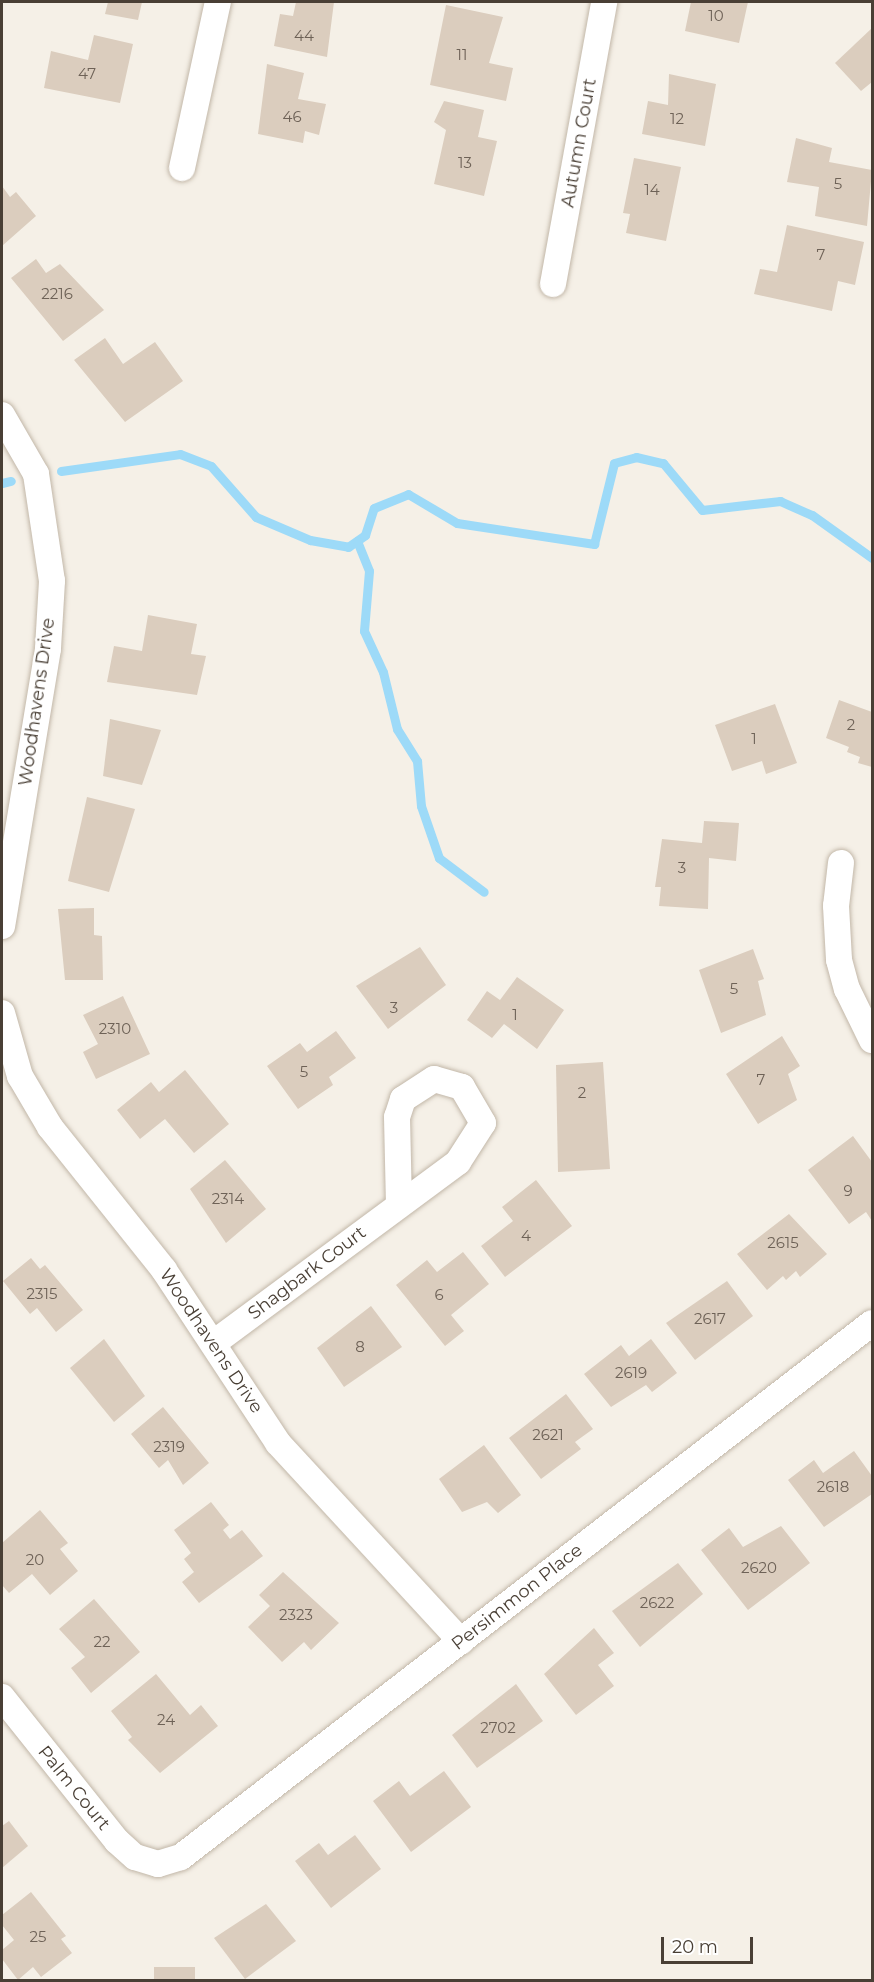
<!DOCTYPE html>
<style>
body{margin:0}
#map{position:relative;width:874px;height:1982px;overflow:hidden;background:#f5f0e7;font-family:Montserrat,sans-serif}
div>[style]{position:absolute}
.stream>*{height:9px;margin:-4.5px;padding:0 4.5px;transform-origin:4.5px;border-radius:4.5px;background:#9ddaf8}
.building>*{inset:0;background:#dbcdbe}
.roads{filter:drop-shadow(0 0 2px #c2b7a8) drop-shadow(0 0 2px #c2b7a8)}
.minor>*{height:26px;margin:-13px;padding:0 13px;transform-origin:13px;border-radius:13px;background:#fff}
span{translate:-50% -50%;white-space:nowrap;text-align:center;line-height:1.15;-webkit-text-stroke:4.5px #fff;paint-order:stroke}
.number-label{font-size:15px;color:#6e6257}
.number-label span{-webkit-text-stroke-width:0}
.street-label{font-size:18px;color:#493f35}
.frame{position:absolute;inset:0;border:3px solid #493f35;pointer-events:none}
.scale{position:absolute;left:661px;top:1937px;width:92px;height:27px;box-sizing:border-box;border:3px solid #493f35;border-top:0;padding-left:8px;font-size:18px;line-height:21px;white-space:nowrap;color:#493f35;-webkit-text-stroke:4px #fff;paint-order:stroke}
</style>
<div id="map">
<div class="stream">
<i style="left:61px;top:471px;width:120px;rotate:-8.1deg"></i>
<i style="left:180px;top:454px;width:33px;rotate:21deg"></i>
<i style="left:211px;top:466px;width:68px;rotate:48.6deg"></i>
<i style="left:256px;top:517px;width:59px;rotate:23.1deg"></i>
<i style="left:310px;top:540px;width:39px;rotate:10deg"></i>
<i style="left:348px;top:547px;width:21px;rotate:-35deg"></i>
<i style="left:365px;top:535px;width:28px;rotate:-72deg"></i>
<i style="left:374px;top:508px;width:37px;rotate:-22deg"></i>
<i style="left:408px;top:494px;width:57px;rotate:30.6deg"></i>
<i style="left:457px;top:523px;width:139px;rotate:8.7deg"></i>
<i style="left:594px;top:544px;width:83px;rotate:-76.1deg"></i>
<i style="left:614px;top:463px;width:23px;rotate:-15deg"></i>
<i style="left:636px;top:457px;width:28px;rotate:13deg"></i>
<i style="left:663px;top:463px;width:61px;rotate:50.3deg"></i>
<i style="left:702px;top:510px;width:79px;rotate:-6.6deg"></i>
<i style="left:780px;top:501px;width:35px;rotate:24deg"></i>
<i style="left:812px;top:515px;width:74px;rotate:35.6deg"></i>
<i style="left:2px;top:483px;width:9px;rotate:-13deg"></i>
<i style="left:357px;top:541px;width:32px;rotate:68deg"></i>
<i style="left:369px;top:571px;width:60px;rotate:94.8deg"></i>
<i style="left:364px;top:631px;width:45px;rotate:65.1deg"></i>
<i style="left:383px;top:672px;width:59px;rotate:76.2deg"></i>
<i style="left:397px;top:729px;width:38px;rotate:58deg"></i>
<i style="left:417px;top:761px;width:45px;rotate:84.9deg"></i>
<i style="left:421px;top:806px;width:55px;rotate:70.9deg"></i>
<i style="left:439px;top:858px;width:56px;rotate:37.1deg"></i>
</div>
<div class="building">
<i style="clip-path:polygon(108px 2px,142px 2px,138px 20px,105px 14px)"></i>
<i style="clip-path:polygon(296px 2px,334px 2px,327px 57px,274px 46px,280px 14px,293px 16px)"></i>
<i style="clip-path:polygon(691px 2px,748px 2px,739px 43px,685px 31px)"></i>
<i style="clip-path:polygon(446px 5px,503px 17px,489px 63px,513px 68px,506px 101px,430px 85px)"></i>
<i style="clip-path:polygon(872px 28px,872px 82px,861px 91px,835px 63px)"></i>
<i style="clip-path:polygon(94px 35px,133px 44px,120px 103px,44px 88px,51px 51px,88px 60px)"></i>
<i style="clip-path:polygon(267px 64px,304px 73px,298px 99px,326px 104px,319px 135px,305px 131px,303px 143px,258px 134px)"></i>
<i style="clip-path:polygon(669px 74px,716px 84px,705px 146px,642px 134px,648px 101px,668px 105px)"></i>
<i style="clip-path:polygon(444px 101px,484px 110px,478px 137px,497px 141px,484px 196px,434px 184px,446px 130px,434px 122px)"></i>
<i style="clip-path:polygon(796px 138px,832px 148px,829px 162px,872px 170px,867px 226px,815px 216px,819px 187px,787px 182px)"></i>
<i style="clip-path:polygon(634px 158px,681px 167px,666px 241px,626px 233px,630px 214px,623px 213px)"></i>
<i style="clip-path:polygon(2px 186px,10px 197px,16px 192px,36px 216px,2px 246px)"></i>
<i style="clip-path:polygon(787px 225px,864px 242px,855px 285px,838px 281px,832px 311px,754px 294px,760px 269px,777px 272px)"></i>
<i style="clip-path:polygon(36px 259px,46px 273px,60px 264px,104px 310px,63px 341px,11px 278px)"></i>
<i style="clip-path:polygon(105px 338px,123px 364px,155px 342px,183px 381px,125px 422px,74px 360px)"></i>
<i style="clip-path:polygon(148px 615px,197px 624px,191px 654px,206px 656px,197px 695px,107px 682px,114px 646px,142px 651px)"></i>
<i style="clip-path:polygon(839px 700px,872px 712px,872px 767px,858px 763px,860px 757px,847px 752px,849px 747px,826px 738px)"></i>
<i style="clip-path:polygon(775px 704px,797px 763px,766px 774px,762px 761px,732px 771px,715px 725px)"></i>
<i style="clip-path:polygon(110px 719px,161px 730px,142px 785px,103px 776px)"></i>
<i style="clip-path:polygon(87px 797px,135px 809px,109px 892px,68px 881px)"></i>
<i style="clip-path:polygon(704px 821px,739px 823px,736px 861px,709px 858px,708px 909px,659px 906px,661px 887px,655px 887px,662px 839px,702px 843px)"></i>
<i style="clip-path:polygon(94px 908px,94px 935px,102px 936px,103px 980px,65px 980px,58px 909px)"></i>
<i style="clip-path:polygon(420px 947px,446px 985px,388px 1029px,356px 986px)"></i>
<i style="clip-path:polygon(753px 949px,764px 979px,758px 981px,766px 1015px,721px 1033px,699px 970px)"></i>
<i style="clip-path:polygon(517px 977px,564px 1010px,537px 1049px,504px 1024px,492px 1038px,467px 1020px,487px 991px,500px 1000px)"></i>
<i style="clip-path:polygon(123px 996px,150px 1054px,96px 1079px,83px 1052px,98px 1044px,83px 1015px)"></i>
<i style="clip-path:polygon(336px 1031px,356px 1058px,329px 1077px,333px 1085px,298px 1109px,267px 1066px,300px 1043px,307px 1052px)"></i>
<i style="clip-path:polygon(782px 1036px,800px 1066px,788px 1074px,797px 1100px,758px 1124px,726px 1074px)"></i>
<i style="clip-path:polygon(603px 1062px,610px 1169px,558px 1172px,556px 1065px)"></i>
<i style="clip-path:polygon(185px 1070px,229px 1124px,194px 1153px,165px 1119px,140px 1139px,117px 1110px,151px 1082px,159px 1092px)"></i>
<i style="clip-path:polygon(853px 1136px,872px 1162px,872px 1221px,866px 1212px,849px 1224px,808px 1170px)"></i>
<i style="clip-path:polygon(225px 1160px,266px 1209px,226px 1243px,190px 1189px)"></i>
<i style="clip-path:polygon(536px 1180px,572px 1226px,505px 1277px,481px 1246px,513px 1221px,502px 1207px)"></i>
<i style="clip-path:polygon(789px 1214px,827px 1254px,800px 1277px,796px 1271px,786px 1280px,783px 1276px,767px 1290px,737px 1254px)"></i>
<i style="clip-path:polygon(463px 1252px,489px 1284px,451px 1315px,464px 1331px,445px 1346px,396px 1285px,427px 1260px,437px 1272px)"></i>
<i style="clip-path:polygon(31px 1258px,40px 1269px,45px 1265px,83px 1310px,56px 1332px,37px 1308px,30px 1314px,3px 1281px)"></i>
<i style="clip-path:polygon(727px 1281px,753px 1316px,695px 1360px,666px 1323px)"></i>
<i style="clip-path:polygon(371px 1306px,402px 1347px,344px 1387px,317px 1348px)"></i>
<i style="clip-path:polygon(104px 1339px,145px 1396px,114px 1422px,70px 1368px)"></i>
<i style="clip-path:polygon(651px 1339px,677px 1373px,652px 1392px,646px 1385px,611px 1407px,584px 1374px,621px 1345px,629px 1356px)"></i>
<i style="clip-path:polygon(566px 1394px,593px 1429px,575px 1442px,581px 1449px,541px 1479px,509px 1438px)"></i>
<i style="clip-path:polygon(163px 1407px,209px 1463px,183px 1485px,168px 1460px,159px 1468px,131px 1434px)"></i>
<i style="clip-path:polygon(484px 1445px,521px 1495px,498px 1513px,487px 1502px,462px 1512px,439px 1479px)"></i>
<i style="clip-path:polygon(854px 1451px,872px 1476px,872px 1494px,824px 1527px,788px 1480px,814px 1460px,823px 1473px)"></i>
<i style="clip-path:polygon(211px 1502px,229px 1525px,223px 1530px,230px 1539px,242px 1530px,263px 1556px,199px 1603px,182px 1582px,194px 1572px,184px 1559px,191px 1553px,174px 1530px)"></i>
<i style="clip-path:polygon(40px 1510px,68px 1543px,60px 1549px,78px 1571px,50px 1595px,32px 1574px,9px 1593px,2px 1585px,2px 1543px)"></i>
<i style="clip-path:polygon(781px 1526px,810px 1563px,748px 1610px,701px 1550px,729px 1528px,743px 1547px)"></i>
<i style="clip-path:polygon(678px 1563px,703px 1594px,640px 1647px,612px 1611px)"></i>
<i style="clip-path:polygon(283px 1572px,339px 1623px,311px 1650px,304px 1642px,282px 1662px,248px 1627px,270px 1606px,259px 1595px)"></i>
<i style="clip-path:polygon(94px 1599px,140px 1652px,91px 1693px,71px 1668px,85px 1657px,59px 1629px)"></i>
<i style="clip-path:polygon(594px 1628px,614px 1653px,598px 1665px,614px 1686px,576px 1715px,544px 1674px)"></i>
<i style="clip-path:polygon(156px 1674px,190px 1715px,201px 1705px,218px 1726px,160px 1773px,128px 1740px,132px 1737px,111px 1711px)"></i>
<i style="clip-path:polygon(516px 1684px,543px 1721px,477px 1768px,452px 1735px)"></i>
<i style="clip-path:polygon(444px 1771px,471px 1807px,411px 1852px,373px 1801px,399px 1781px,410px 1796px)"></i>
<i style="clip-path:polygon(9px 1821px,28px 1846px,2px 1868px,2px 1826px)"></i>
<i style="clip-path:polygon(355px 1835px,381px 1869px,331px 1908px,295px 1861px,319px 1843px,328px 1855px)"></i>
<i style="clip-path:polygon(31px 1892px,66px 1936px,61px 1939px,72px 1953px,41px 1977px,33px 1967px,18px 1980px,2px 1959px,2px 1950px,14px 1940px,2px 1925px,2px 1915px)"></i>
<i style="clip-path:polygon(266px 1904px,296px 1941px,245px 1979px,214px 1938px)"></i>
<i style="clip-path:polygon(154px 1967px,195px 1967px,195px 1980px,154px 1980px)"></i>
</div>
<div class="roads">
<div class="minor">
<i style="left:182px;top:168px;width:170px;rotate:-77.8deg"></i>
<i style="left:553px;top:284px;width:287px;rotate:-79.7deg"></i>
<i style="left:2px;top:415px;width:68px;rotate:60deg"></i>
<i style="left:36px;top:474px;width:108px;rotate:81.5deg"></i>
<i style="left:52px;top:581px;width:68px;rotate:93.4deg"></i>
<i style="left:48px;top:649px;width:281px;rotate:99.4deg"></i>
<i style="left:841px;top:863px;width:43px;rotate:96.6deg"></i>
<i style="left:836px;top:906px;width:54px;rotate:86.8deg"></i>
<i style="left:839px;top:960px;width:30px;rotate:75deg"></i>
<i style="left:847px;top:989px;width:57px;rotate:63.9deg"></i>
<i style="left:2px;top:1013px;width:66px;rotate:74.1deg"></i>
<i style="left:20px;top:1076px;width:59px;rotate:59.5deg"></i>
<i style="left:50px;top:1127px;width:183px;rotate:51.4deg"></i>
<i style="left:164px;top:1270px;width:207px;rotate:56.6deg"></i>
<i style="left:278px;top:1443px;width:270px;rotate:47.3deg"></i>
<i style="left:215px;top:1342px;width:302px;rotate:-36.5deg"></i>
<i style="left:458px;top:1162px;width:46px;rotate:-57.3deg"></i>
<i style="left:483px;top:1123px;width:42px;rotate:-120.3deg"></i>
<i style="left:462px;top:1087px;width:29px;rotate:-164deg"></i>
<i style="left:434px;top:1079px;width:37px;rotate:147deg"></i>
<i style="left:403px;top:1099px;width:19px;rotate:108deg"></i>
<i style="left:397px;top:1117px;width:88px;rotate:88.7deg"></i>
<i style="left:2px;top:1697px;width:184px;rotate:51.4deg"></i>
<i style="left:117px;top:1841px;width:24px;rotate:42deg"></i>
<i style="left:135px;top:1857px;width:24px;rotate:17deg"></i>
<i style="left:158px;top:1864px;width:24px;rotate:-17deg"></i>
<i style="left:181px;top:1857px;width:873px;rotate:-37.7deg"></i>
</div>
</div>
<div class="number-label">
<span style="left:716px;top:16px">10</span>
<span style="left:304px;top:36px">44</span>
<span style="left:462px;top:55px">11</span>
<span style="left:87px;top:74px">47</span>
<span style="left:292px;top:117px">46</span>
<span style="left:677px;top:119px">12</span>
<span style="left:465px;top:163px">13</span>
<span style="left:838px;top:184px">5</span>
<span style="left:652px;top:190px">14</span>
<span style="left:821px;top:255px">7</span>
<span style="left:57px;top:294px">2216</span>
<span style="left:851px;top:725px">2</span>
<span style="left:754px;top:739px">1</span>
<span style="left:682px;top:868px">3</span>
<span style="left:734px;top:989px">5</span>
<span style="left:394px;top:1008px">3</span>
<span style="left:515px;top:1015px">1</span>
<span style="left:115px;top:1029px">2310</span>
<span style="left:304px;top:1072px">5</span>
<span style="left:761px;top:1080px">7</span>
<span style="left:582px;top:1093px">2</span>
<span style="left:848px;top:1191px">9</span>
<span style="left:228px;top:1199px">2314</span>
<span style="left:526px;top:1236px">4</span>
<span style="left:783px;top:1243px">2615</span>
<span style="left:42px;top:1294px">2315</span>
<span style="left:439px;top:1295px">6</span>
<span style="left:710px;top:1319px">2617</span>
<span style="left:360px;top:1347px">8</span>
<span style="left:631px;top:1373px">2619</span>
<span style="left:548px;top:1435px">2621</span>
<span style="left:169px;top:1447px">2319</span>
<span style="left:833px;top:1487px">2618</span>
<span style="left:35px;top:1560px">20</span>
<span style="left:759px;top:1568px">2620</span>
<span style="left:657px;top:1603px">2622</span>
<span style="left:296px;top:1615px">2323</span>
<span style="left:102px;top:1642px">22</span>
<span style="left:166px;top:1720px">24</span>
<span style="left:498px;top:1728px">2702</span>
<span style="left:38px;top:1937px">25</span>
</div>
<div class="street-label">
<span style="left:579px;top:143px;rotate:-80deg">Autumn Court</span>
<span style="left:37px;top:702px;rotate:-82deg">Woodhavens Drive</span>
<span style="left:307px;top:1273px;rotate:-37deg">Shagbark Court</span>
<span style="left:211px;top:1341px;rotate:56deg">Woodhavens Drive</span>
<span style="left:517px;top:1597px;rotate:-38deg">Persimmon Place</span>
<span style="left:74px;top:1788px;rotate:51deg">Palm Court</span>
</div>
<div class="frame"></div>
<div class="scale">20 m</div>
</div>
